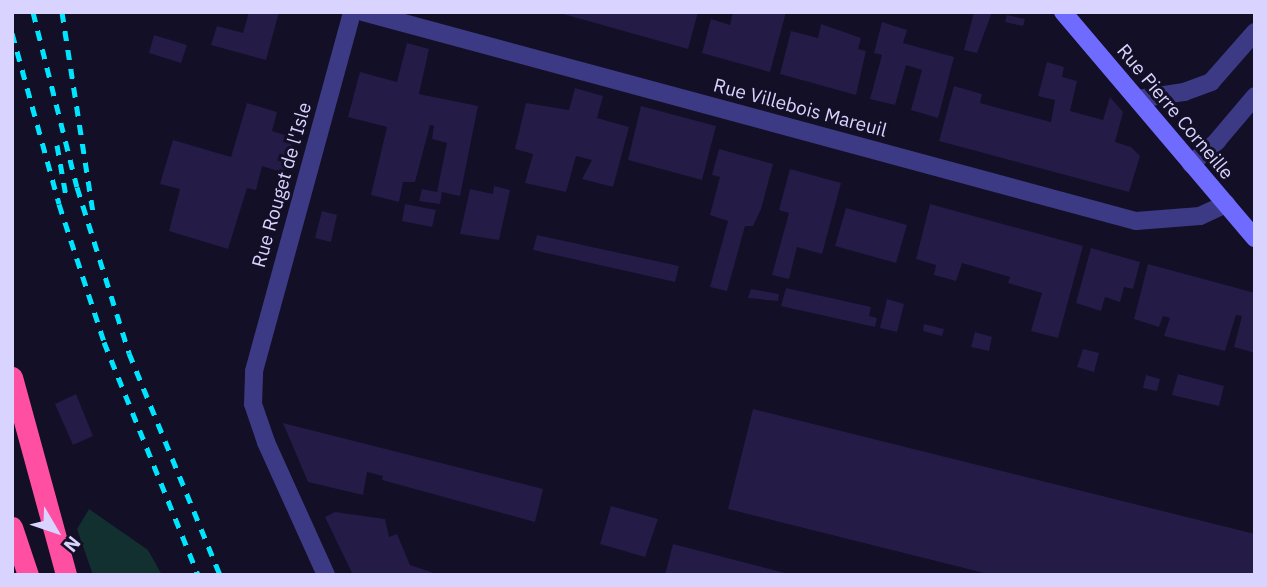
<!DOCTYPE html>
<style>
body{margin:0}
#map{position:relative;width:1267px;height:587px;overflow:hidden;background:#130f26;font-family:"IBM Plex Sans",sans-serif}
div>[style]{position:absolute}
.green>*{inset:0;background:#12302f}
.building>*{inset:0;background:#241b47}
.street>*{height:18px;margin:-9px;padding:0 9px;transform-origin:9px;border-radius:9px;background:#3d3a85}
.secondary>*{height:18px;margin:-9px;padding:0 9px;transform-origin:9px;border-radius:9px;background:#6f6bff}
.highway>*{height:21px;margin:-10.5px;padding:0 10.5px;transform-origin:10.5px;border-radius:10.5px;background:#ff4fa3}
.rail>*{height:5px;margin-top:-2.5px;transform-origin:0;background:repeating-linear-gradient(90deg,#00e5ff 0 10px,transparent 0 19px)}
span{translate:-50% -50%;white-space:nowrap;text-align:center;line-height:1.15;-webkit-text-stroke:6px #130f26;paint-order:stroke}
.street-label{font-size:19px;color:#d9d4ff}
.frame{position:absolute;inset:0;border:14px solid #d9d4ff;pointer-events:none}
.north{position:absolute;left:21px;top:496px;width:70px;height:70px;-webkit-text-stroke:5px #130f26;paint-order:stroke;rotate:129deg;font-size:19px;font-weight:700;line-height:28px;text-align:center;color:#d9d4ff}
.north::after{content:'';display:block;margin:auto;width:24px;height:32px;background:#d9d4ff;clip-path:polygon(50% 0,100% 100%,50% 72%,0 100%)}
</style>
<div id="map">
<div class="green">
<i style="clip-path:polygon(89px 509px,148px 550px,162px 575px,93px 575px,77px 529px)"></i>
</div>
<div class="building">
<i style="clip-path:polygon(249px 12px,279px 12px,266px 60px,211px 45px,217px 26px,243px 33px)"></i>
<i style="clip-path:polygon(556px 12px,698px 12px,688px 49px)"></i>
<i style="clip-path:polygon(733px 12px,786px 12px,770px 72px,702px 53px,711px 19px,730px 25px)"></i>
<i style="clip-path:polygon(974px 12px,992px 12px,977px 53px,964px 50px)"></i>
<i style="clip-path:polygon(1007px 15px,1025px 19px,1023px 26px,1005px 22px)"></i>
<i style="clip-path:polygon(882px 22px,907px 30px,903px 43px,954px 57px,938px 118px,911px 110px,922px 70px,906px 65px,895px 105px,870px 99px,882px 55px,874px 53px)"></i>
<i style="clip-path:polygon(821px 24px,861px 38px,858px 49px,866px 51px,856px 95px,780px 74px,791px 31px,818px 38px)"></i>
<i style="clip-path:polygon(154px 35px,187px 45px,181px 63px,149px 53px)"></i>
<i style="clip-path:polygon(407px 43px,429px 49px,419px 94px,478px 106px,460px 196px,442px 192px,440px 204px,419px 201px,422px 189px,437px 192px,447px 143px,432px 139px,434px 126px,430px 125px,415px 182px,403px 182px,399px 202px,371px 195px,387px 127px,348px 117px,360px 72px,397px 82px)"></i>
<i style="clip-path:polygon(1047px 62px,1064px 67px,1062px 77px,1077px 81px,1070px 111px,1103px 120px,1110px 97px,1123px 112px,1115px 142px,1131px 147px,1140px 156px,1129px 192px,939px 141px,954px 86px,982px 94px,980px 103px,1051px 122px,1055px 100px,1038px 96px)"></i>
<i style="clip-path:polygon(575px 88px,603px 96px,597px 118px,629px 127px,613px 187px,582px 179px,592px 160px,576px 156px,566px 192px,525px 183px,533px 154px,515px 149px,526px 103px,569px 110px)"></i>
<i style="clip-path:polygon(247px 103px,277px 112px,272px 131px,294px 138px,284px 173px,262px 166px,256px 190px,247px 188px,228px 249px,169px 231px,180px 189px,160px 184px,173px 140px,231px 157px)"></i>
<i style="clip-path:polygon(641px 106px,716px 126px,702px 180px,628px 160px)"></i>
<i style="clip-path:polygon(719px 149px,773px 164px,761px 209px,753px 226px,745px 226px,727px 291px,710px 287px,728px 221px,710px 215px,720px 177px,712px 175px)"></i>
<i style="clip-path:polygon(790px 169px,841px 183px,822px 254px,797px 247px,789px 279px,772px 275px,789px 213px,779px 210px)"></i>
<i style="clip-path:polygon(494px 186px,510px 190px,499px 240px,460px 234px,470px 189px,493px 194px)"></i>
<i style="clip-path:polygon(405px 204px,436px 210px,432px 227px,402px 221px)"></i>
<i style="clip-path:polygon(930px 204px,1083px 246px,1058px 338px,1031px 331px,1042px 293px,1008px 283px,1010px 277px,962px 263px,956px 281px,934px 275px,936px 265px,916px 259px)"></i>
<i style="clip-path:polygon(846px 208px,907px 225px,896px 263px,835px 246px)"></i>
<i style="clip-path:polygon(322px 211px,337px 215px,331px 242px,315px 238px)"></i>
<i style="clip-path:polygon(537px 235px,679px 266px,675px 282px,533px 250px)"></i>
<i style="clip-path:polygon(1091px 248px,1140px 262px,1133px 289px,1124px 287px,1120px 302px,1105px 297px,1101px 311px,1076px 303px)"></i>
<i style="clip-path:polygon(1148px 264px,1255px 293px,1255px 353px,1234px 347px,1242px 316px,1236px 315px,1225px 351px,1164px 336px,1170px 318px,1163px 316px,1159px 327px,1134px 319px)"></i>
<i style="clip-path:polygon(786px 288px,871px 307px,869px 316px,877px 318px,875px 327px,781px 306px)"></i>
<i style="clip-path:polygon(751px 289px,779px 294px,778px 301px,748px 298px)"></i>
<i style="clip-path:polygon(887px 299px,904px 304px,897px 332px,880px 328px)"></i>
<i style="clip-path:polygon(924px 324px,944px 329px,942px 336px,923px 331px)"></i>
<i style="clip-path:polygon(975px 332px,992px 337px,989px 351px,971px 347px)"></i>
<i style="clip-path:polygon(1083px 349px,1099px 353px,1094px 372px,1077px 367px)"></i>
<i style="clip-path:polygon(1178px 374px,1224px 386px,1219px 406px,1172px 395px)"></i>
<i style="clip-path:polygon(1146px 375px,1160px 379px,1157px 391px,1143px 388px)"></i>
<i style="clip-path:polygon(76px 394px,93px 436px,73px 445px,55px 404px)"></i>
<i style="clip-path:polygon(753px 409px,1255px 534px,1255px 575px,992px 575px,728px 509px)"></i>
<i style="clip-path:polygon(283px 423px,543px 489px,535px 522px,382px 480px,383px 476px,367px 472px,363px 495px,308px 482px)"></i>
<i style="clip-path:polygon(611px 506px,658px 519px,645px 557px,600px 544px)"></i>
<i style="clip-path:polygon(335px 512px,385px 519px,389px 537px,397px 534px,410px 565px,440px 575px,353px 575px,325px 517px)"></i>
<i style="clip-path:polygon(673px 544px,789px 574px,789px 575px,665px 575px)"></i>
</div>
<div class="street">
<i style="left:363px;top:12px;width:801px;rotate:15.13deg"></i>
<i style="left:1136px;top:221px;width:64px;rotate:-4.5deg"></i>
<i style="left:1200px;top:216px;width:29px;rotate:-25deg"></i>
<i style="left:1138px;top:99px;width:47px;rotate:-8.7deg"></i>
<i style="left:1184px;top:92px;width:29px;rotate:-20deg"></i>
<i style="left:1211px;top:82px;width:67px;rotate:-48.7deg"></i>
<i style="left:1191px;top:164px;width:35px;rotate:-41deg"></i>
<i style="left:1217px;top:141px;width:59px;rotate:-49.8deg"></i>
<i style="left:326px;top:575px;width:146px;rotate:-114.3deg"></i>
<i style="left:266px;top:442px;width:40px;rotate:-108.9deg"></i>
<i style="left:253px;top:404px;width:33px;rotate:-88deg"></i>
<i style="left:254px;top:371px;width:372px;rotate:-74.7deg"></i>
</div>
<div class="secondary">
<i style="left:1063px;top:12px;width:297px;rotate:49.7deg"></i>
</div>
<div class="highway">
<i style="left:12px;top:377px;width:205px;rotate:74.7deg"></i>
<i style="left:12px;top:527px;width:51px;rotate:71.6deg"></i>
</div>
<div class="rail">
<i style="left:33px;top:12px;width:180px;rotate:75.9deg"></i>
<i style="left:77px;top:187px;width:174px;rotate:72.6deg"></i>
<i style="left:129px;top:353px;width:240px;rotate:67.7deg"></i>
<i style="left:62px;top:12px;width:203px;rotate:81.2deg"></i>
<i style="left:12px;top:33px;width:177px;rotate:74.6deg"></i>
<i style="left:59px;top:204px;width:145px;rotate:71.9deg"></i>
<i style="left:104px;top:342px;width:251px;rotate:68deg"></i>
<i style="left:57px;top:145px;width:52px;rotate:80deg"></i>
</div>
<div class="street-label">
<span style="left:800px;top:108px;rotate:15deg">Rue Villebois Mareuil</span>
<span style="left:1175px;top:112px;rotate:50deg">Rue Pierre Corneille</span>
<span style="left:282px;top:185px;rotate:-74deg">Rue Rouget de l'Isle</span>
</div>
<div class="frame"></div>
<div class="north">N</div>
</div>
